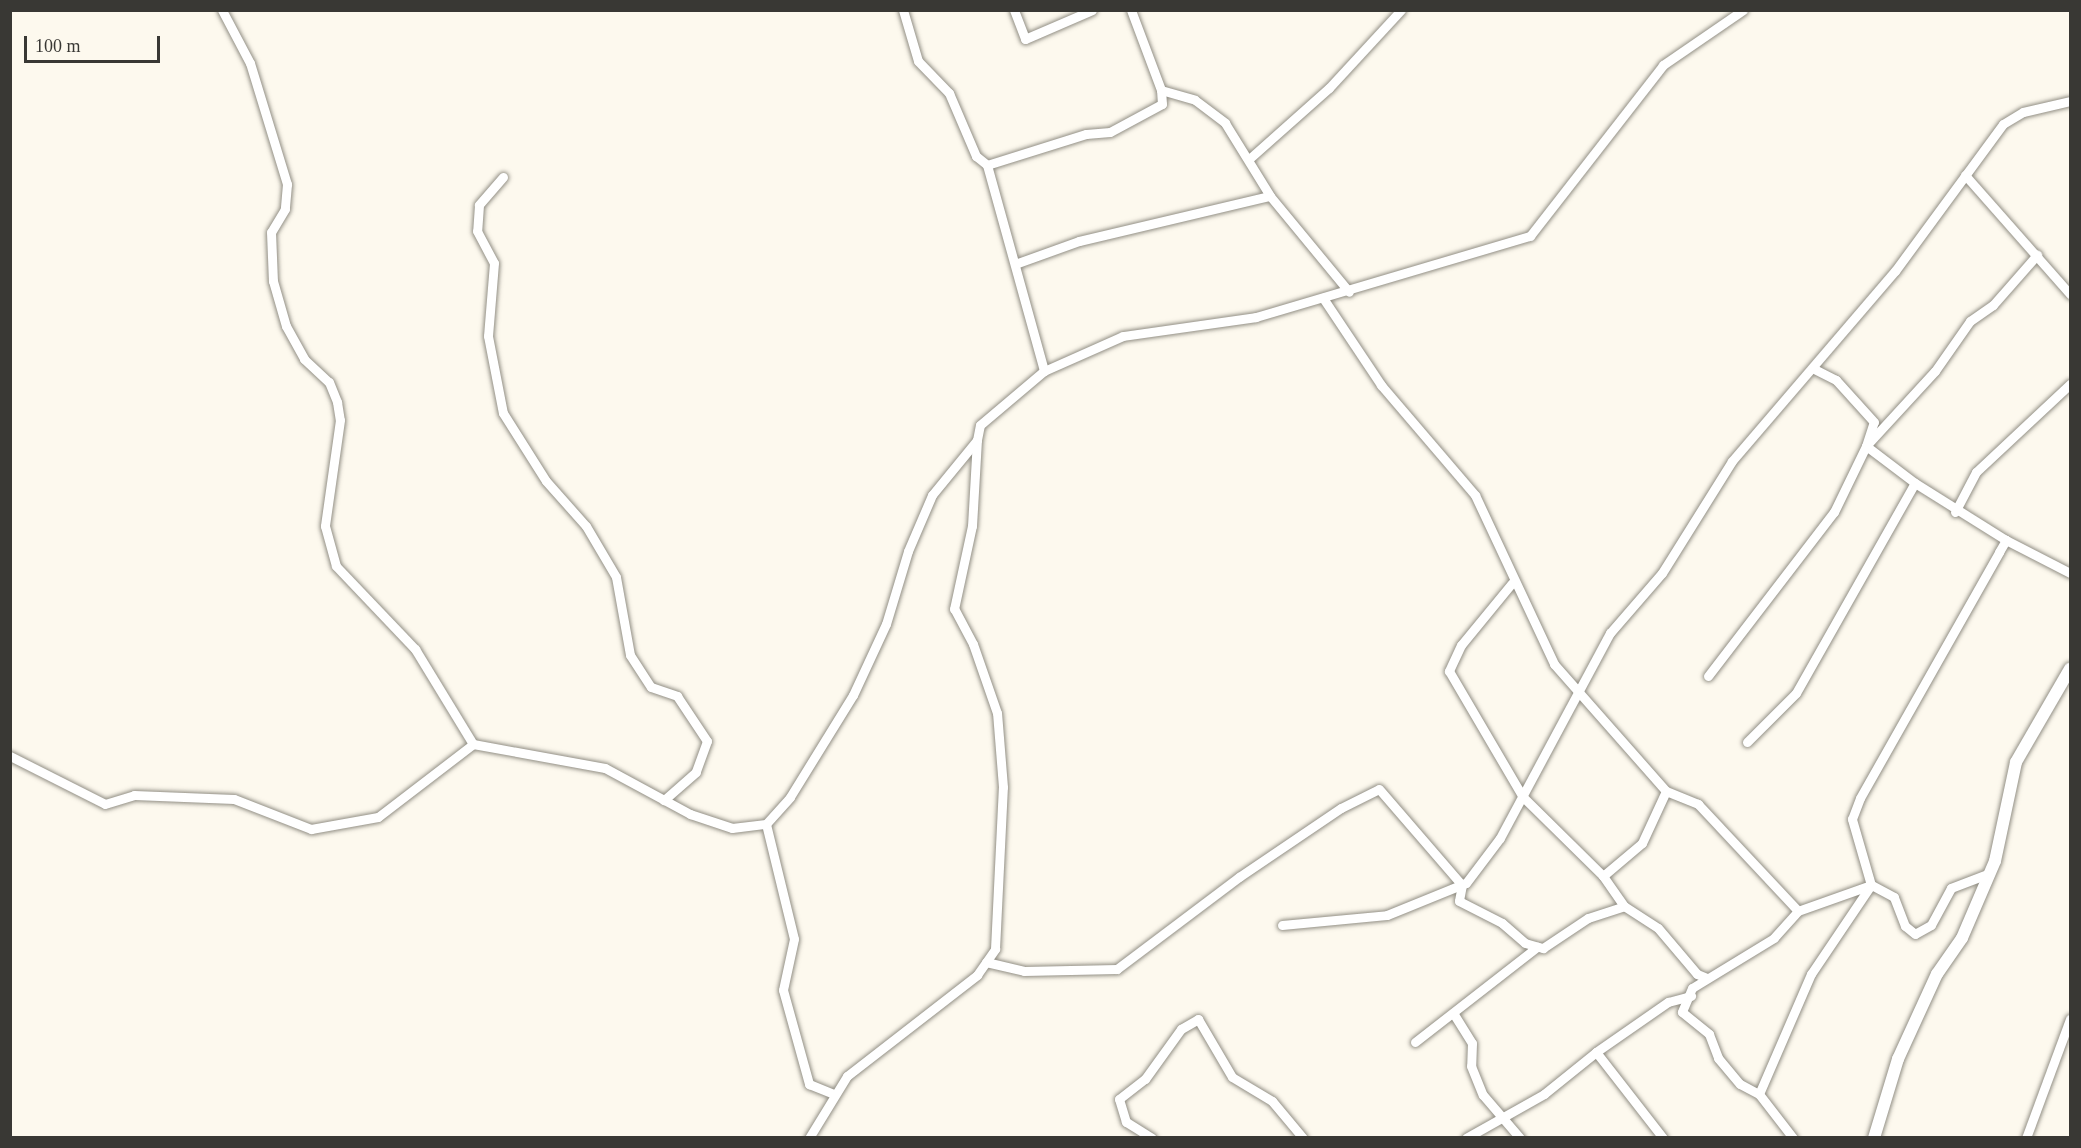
<!DOCTYPE html>
<style>
body{margin:0}
#map{position:relative;width:2081px;height:1148px;overflow:hidden;background:#fdf9ee;font-family:Georgia,serif}
div>[style]{position:absolute}
.roads{filter:drop-shadow(0 0 2px #928f85) drop-shadow(0 0 2px #928f85)}
.minor>*{height:9px;margin:-4.5px;padding:0 4.5px;transform-origin:4.5px;border-radius:4.5px;background:#fff}
.tertiary>*{height:12px;margin:-6px;padding:0 6px;transform-origin:6px;border-radius:6px;background:#fff}
span{translate:-50% -50%;white-space:nowrap;text-align:center;line-height:1.15;-webkit-text-stroke:5px #fdf9ee;paint-order:stroke}
.frame{position:absolute;inset:0;border:12px solid #393834;pointer-events:none}
.scale{position:absolute;left:24px;top:36px;width:136px;height:27px;box-sizing:border-box;border:3px solid #393834;border-top:0;padding-left:8px;font-size:18px;line-height:21px;white-space:nowrap;color:#393834;-webkit-text-stroke:4px #fdf9ee;paint-order:stroke}
</style>
<div id="map">
<div class="roads">
<div class="minor">
<i style="left:222px;top:10px;width:60px;rotate:62.2deg"></i>
<i style="left:250px;top:63px;width:127px;rotate:73deg"></i>
<i style="left:287px;top:184px;width:25px;rotate:95deg"></i>
<i style="left:285px;top:209px;width:27px;rotate:121deg"></i>
<i style="left:271px;top:232px;width:49px;rotate:87.7deg"></i>
<i style="left:273px;top:281px;width:47px;rotate:73.9deg"></i>
<i style="left:286px;top:326px;width:38px;rotate:61deg"></i>
<i style="left:304px;top:359px;width:34px;rotate:43deg"></i>
<i style="left:329px;top:382px;width:22px;rotate:68deg"></i>
<i style="left:337px;top:402px;width:18px;rotate:81deg"></i>
<i style="left:340px;top:420px;width:107px;rotate:98.1deg"></i>
<i style="left:325px;top:526px;width:41px;rotate:74.6deg"></i>
<i style="left:336px;top:566px;width:115px;rotate:46.4deg"></i>
<i style="left:415px;top:649px;width:111px;rotate:58.6deg"></i>
<i style="left:903px;top:10px;width:53px;rotate:73.6deg"></i>
<i style="left:918px;top:61px;width:45px;rotate:45.9deg"></i>
<i style="left:949px;top:93px;width:69px;rotate:66.8deg"></i>
<i style="left:976px;top:156px;width:14px;rotate:39deg"></i>
<i style="left:987px;top:165px;width:214px;rotate:74.5deg"></i>
<i style="left:1014px;top:10px;width:31px;rotate:69deg"></i>
<i style="left:1025px;top:39px;width:73px;rotate:-23.4deg"></i>
<i style="left:1131px;top:10px;width:85px;rotate:69.4deg"></i>
<i style="left:1161px;top:90px;width:35px;rotate:16deg"></i>
<i style="left:1195px;top:100px;width:38px;rotate:37deg"></i>
<i style="left:1225px;top:123px;width:86px;rotate:58.3deg"></i>
<i style="left:1270px;top:196px;width:124px;rotate:50.5deg"></i>
<i style="left:1249px;top:159px;width:107px;rotate:-41.6deg"></i>
<i style="left:1329px;top:88px;width:106px;rotate:-47.3deg"></i>
<i style="left:987px;top:165px;width:104px;rotate:-17.4deg"></i>
<i style="left:1086px;top:134px;width:24px;rotate:-5deg"></i>
<i style="left:1110px;top:132px;width:59px;rotate:-28.3deg"></i>
<i style="left:1162px;top:104px;width:14px;rotate:-94deg"></i>
<i style="left:1965px;top:175px;width:159px;rotate:48.6deg"></i>
<i style="left:503px;top:177px;width:37px;rotate:131deg"></i>
<i style="left:479px;top:205px;width:26px;rotate:94deg"></i>
<i style="left:477px;top:231px;width:36px;rotate:62deg"></i>
<i style="left:494px;top:263px;width:73px;rotate:94.7deg"></i>
<i style="left:488px;top:336px;width:78px;rotate:79deg"></i>
<i style="left:503px;top:413px;width:80px;rotate:57.7deg"></i>
<i style="left:546px;top:481px;width:60px;rotate:48.4deg"></i>
<i style="left:586px;top:526px;width:59px;rotate:59.5deg"></i>
<i style="left:616px;top:577px;width:79px;rotate:79.8deg"></i>
<i style="left:630px;top:655px;width:38px;rotate:57deg"></i>
<i style="left:651px;top:687px;width:28px;rotate:19deg"></i>
<i style="left:677px;top:696px;width:54px;rotate:56.3deg"></i>
<i style="left:707px;top:741px;width:33px;rotate:110deg"></i>
<i style="left:696px;top:772px;width:43px;rotate:138.8deg"></i>
<i style="left:1015px;top:264px;width:68px;rotate:-19.8deg"></i>
<i style="left:1079px;top:241px;width:196px;rotate:-13.3deg"></i>
<i style="left:1323px;top:298px;width:105px;rotate:56.3deg"></i>
<i style="left:1381px;top:385px;width:145px;rotate:49.5deg"></i>
<i style="left:1475px;top:495px;width:187px;rotate:64.9deg"></i>
<i style="left:1554px;top:664px;width:169px;rotate:48.6deg"></i>
<i style="left:1666px;top:791px;width:35px;rotate:22deg"></i>
<i style="left:1698px;top:804px;width:146px;rotate:46.9deg"></i>
<i style="left:1915px;top:483px;width:61px;rotate:-142.9deg"></i>
<i style="left:1866px;top:446px;width:102px;rotate:-47.4deg"></i>
<i style="left:1935px;top:371px;width:61px;rotate:-55deg"></i>
<i style="left:1970px;top:321px;width:28px;rotate:-35deg"></i>
<i style="left:1993px;top:305px;width:67px;rotate:-48.7deg"></i>
<i style="left:1955px;top:512px;width:45px;rotate:-62.3deg"></i>
<i style="left:1976px;top:472px;width:129px;rotate:-43.1deg"></i>
<i style="left:1512px;top:583px;width:80px;rotate:129.4deg"></i>
<i style="left:1461px;top:645px;width:29px;rotate:115deg"></i>
<i style="left:1449px;top:671px;width:146px;rotate:59.6deg"></i>
<i style="left:1523px;top:797px;width:112px;rotate:44.6deg"></i>
<i style="left:1603px;top:876px;width:37px;rotate:55deg"></i>
<i style="left:1624px;top:906px;width:40px;rotate:32.9deg"></i>
<i style="left:1658px;top:928px;width:60px;rotate:49.7deg"></i>
<i style="left:1697px;top:974px;width:11px;rotate:22deg"></i>
<i style="left:1708px;top:676px;width:207px;rotate:-52.5deg"></i>
<i style="left:1834px;top:512px;width:73px;rotate:-64.1deg"></i>
<i style="left:1866px;top:446px;width:25px;rotate:-72deg"></i>
<i style="left:1874px;top:422px;width:57px;rotate:-132.1deg"></i>
<i style="left:1836px;top:380px;width:25px;rotate:-153deg"></i>
<i style="left:1747px;top:742px;width:69px;rotate:-45deg"></i>
<i style="left:1796px;top:693px;width:241px;rotate:-60.5deg"></i>
<i style="left:1915px;top:483px;width:107px;rotate:32.1deg"></i>
<i style="left:10px;top:756px;width:106px;rotate:26.8deg"></i>
<i style="left:105px;top:804px;width:30px;rotate:-17deg"></i>
<i style="left:134px;top:795px;width:100px;rotate:2.3deg"></i>
<i style="left:234px;top:799px;width:83px;rotate:21.3deg"></i>
<i style="left:311px;top:829px;width:68px;rotate:-10.2deg"></i>
<i style="left:378px;top:817px;width:120px;rotate:-37.5deg"></i>
<i style="left:473px;top:744px;width:134px;rotate:10.3deg"></i>
<i style="left:605px;top:768px;width:97px;rotate:28.4deg"></i>
<i style="left:690px;top:814px;width:44px;rotate:18.4deg"></i>
<i style="left:732px;top:828px;width:34px;rotate:-7deg"></i>
<i style="left:766px;top:824px;width:36px;rotate:-48deg"></i>
<i style="left:790px;top:797px;width:120px;rotate:-58.3deg"></i>
<i style="left:853px;top:695px;width:78px;rotate:-65.1deg"></i>
<i style="left:886px;top:624px;width:76px;rotate:-73.2deg"></i>
<i style="left:908px;top:551px;width:61px;rotate:-66.8deg"></i>
<i style="left:932px;top:495px;width:71px;rotate:-50.7deg"></i>
<i style="left:977px;top:440px;width:15px;rotate:-79deg"></i>
<i style="left:980px;top:425px;width:84px;rotate:-40.2deg"></i>
<i style="left:1044px;top:371px;width:86px;rotate:-23.9deg"></i>
<i style="left:1123px;top:336px;width:134px;rotate:-8.1deg"></i>
<i style="left:1256px;top:317px;width:286px;rotate:-16.5deg"></i>
<i style="left:1530px;top:236px;width:217px;rotate:-52.1deg"></i>
<i style="left:1663px;top:65px;width:97px;rotate:-34.5deg"></i>
<i style="left:766px;top:824px;width:118px;rotate:76.3deg"></i>
<i style="left:794px;top:939px;width:52px;rotate:102.2deg"></i>
<i style="left:783px;top:990px;width:98px;rotate:74.5deg"></i>
<i style="left:809px;top:1084px;width:27px;rotate:22deg"></i>
<i style="left:1990px;top:873px;width:42px;rotate:159deg"></i>
<i style="left:1951px;top:888px;width:42px;rotate:118.4deg"></i>
<i style="left:1931px;top:925px;width:18px;rotate:151deg"></i>
<i style="left:1915px;top:934px;width:13px;rotate:-141deg"></i>
<i style="left:1905px;top:926px;width:31px;rotate:-111deg"></i>
<i style="left:1894px;top:897px;width:26px;rotate:-152deg"></i>
<i style="left:1871px;top:885px;width:77px;rotate:160.4deg"></i>
<i style="left:1798px;top:911px;width:36px;rotate:132deg"></i>
<i style="left:1774px;top:938px;width:96px;rotate:148.6deg"></i>
<i style="left:1692px;top:988px;width:26px;rotate:113deg"></i>
<i style="left:1682px;top:1012px;width:35px;rotate:39deg"></i>
<i style="left:1709px;top:1034px;width:26px;rotate:69deg"></i>
<i style="left:1718px;top:1058px;width:34px;rotate:50deg"></i>
<i style="left:1740px;top:1084px;width:21px;rotate:28deg"></i>
<i style="left:1759px;top:1094px;width:131px;rotate:-66.6deg"></i>
<i style="left:1811px;top:974px;width:107px;rotate:-56deg"></i>
<i style="left:1871px;top:885px;width:69px;rotate:-106.1deg"></i>
<i style="left:1852px;top:819px;width:22px;rotate:-69deg"></i>
<i style="left:1860px;top:798px;width:283px;rotate:-60.5deg"></i>
<i style="left:1999px;top:552px;width:14px;rotate:-60deg"></i>
<i style="left:2006px;top:540px;width:72px;rotate:27.3deg"></i>
<i style="left:1603px;top:876px;width:51px;rotate:-40.2deg"></i>
<i style="left:1642px;top:843px;width:57px;rotate:-65.2deg"></i>
<i style="left:1282px;top:925px;width:105px;rotate:-5.4deg"></i>
<i style="left:1387px;top:915px;width:85px;rotate:-22.1deg"></i>
<i style="left:1466px;top:883px;width:56px;rotate:-52.9deg"></i>
<i style="left:1500px;top:838px;width:233px;rotate:-61.8deg"></i>
<i style="left:1610px;top:633px;width:79px;rotate:-49.1deg"></i>
<i style="left:1662px;top:573px;width:132px;rotate:-58deg"></i>
<i style="left:1732px;top:461px;width:250px;rotate:-49.4deg"></i>
<i style="left:1895px;top:271px;width:182px;rotate:-53.7deg"></i>
<i style="left:2003px;top:124px;width:23px;rotate:-31deg"></i>
<i style="left:2023px;top:112px;width:48px;rotate:-13.2deg"></i>
<i style="left:986px;top:962px;width:39px;rotate:13deg"></i>
<i style="left:1024px;top:971px;width:93px;rotate:-1.2deg"></i>
<i style="left:1117px;top:969px;width:153px;rotate:-37deg"></i>
<i style="left:1239px;top:877px;width:123px;rotate:-34.1deg"></i>
<i style="left:1341px;top:808px;width:42px;rotate:-26.6deg"></i>
<i style="left:1379px;top:789px;width:127px;rotate:49.2deg"></i>
<i style="left:1462px;top:885px;width:16px;rotate:101deg"></i>
<i style="left:1459px;top:901px;width:48px;rotate:27.1deg"></i>
<i style="left:1502px;top:923px;width:30px;rotate:41deg"></i>
<i style="left:1525px;top:943px;width:19px;rotate:16deg"></i>
<i style="left:1543px;top:948px;width:54px;rotate:-33.7deg"></i>
<i style="left:1588px;top:918px;width:38px;rotate:-18deg"></i>
<i style="left:1455px;top:1016px;width:32px;rotate:58deg"></i>
<i style="left:1472px;top:1043px;width:23px;rotate:92deg"></i>
<i style="left:1471px;top:1066px;width:31px;rotate:68deg"></i>
<i style="left:1483px;top:1095px;width:57px;rotate:49.3deg"></i>
<i style="left:1415px;top:1042px;width:155px;rotate:-37.9deg"></i>
<i style="left:1759px;top:1094px;width:56px;rotate:52.3deg"></i>
<i style="left:809px;top:1138px;width:73px;rotate:-58.5deg"></i>
<i style="left:847px;top:1076px;width:165px;rotate:-37.8deg"></i>
<i style="left:977px;top:975px;width:32px;rotate:-55deg"></i>
<i style="left:995px;top:949px;width:162px;rotate:-87.2deg"></i>
<i style="left:1003px;top:787px;width:74px;rotate:-94.6deg"></i>
<i style="left:997px;top:713px;width:73px;rotate:-109.2deg"></i>
<i style="left:973px;top:644px;width:40px;rotate:-118deg"></i>
<i style="left:954px;top:609px;width:85px;rotate:-77.8deg"></i>
<i style="left:972px;top:526px;width:86px;rotate:-86.7deg"></i>
<i style="left:1152px;top:1138px;width:31px;rotate:-148deg"></i>
<i style="left:1126px;top:1122px;width:24px;rotate:-107deg"></i>
<i style="left:1119px;top:1099px;width:33px;rotate:-38deg"></i>
<i style="left:1145px;top:1079px;width:62px;rotate:-54.2deg"></i>
<i style="left:1181px;top:1029px;width:20px;rotate:-30deg"></i>
<i style="left:1198px;top:1019px;width:67px;rotate:59.6deg"></i>
<i style="left:1232px;top:1077px;width:47px;rotate:31deg"></i>
<i style="left:1272px;top:1101px;width:48px;rotate:50deg"></i>
<i style="left:1466px;top:1138px;width:90px;rotate:-29.4deg"></i>
<i style="left:1544px;top:1094px;width:67px;rotate:-38.9deg"></i>
<i style="left:1663px;top:1138px;width:109px;rotate:-127.9deg"></i>
<i style="left:1596px;top:1052px;width:88px;rotate:-34.8deg"></i>
<i style="left:1668px;top:1002px;width:24px;rotate:-15deg"></i>
<i style="left:2026px;top:1138px;width:127px;rotate:-69.7deg"></i>
</div>
<div class="tertiary">
<i style="left:1874px;top:1138px;width:83px;rotate:-73.1deg"></i>
<i style="left:1898px;top:1059px;width:94px;rotate:-65.4deg"></i>
<i style="left:1937px;top:974px;width:44px;rotate:-55.2deg"></i>
<i style="left:1962px;top:938px;width:84px;rotate:-66.8deg"></i>
<i style="left:1995px;top:861px;width:101px;rotate:-78deg"></i>
<i style="left:2016px;top:762px;width:108px;rotate:-59.9deg"></i>
</div>
</div>
<div class="frame"></div>
<div class="scale">100 m</div>
</div>
